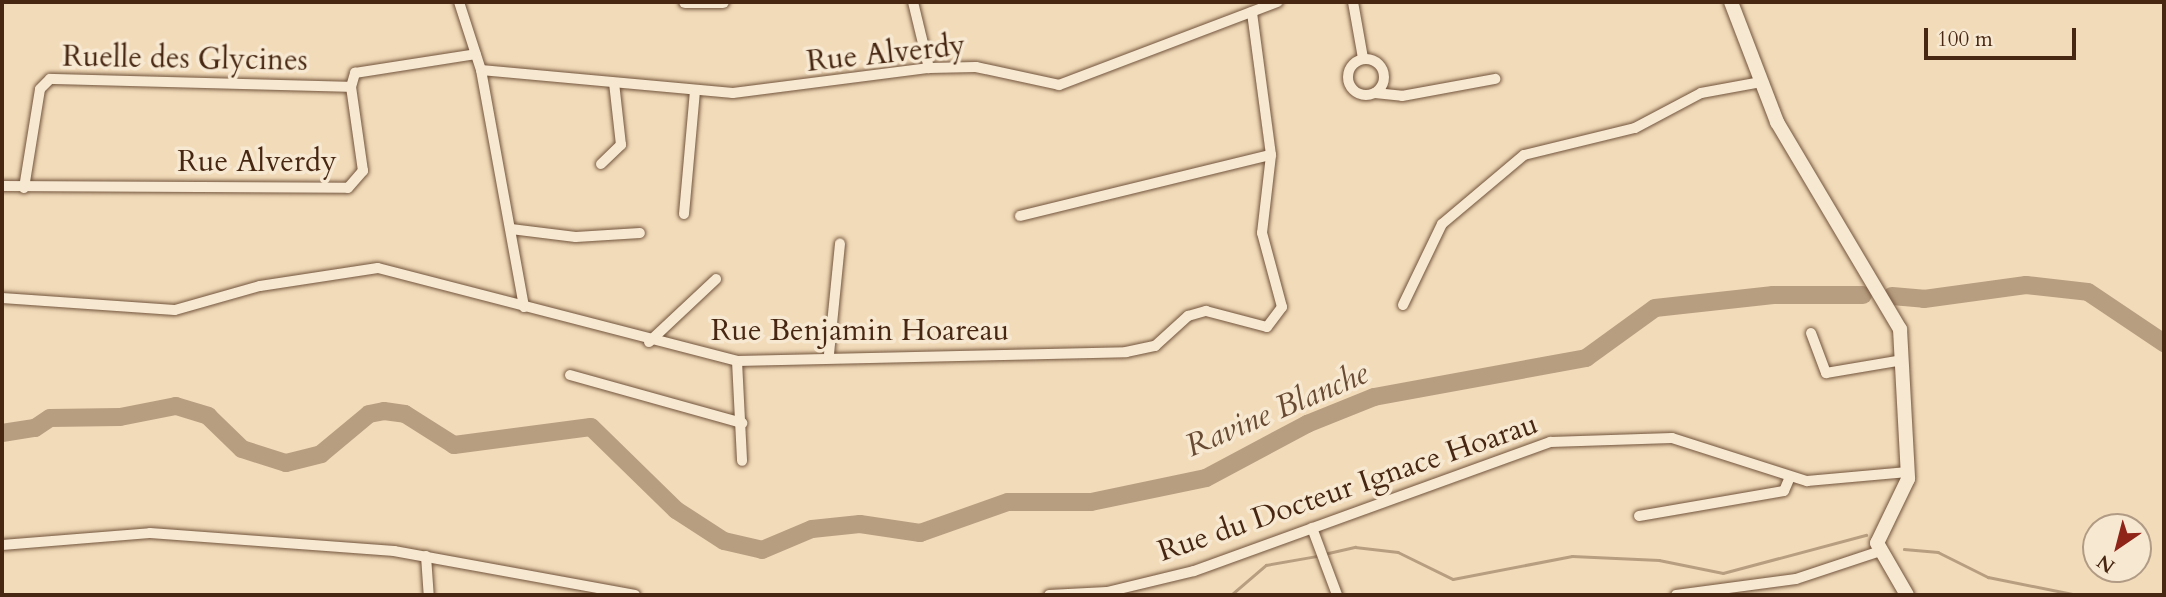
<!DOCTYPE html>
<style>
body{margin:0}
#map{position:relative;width:2166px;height:597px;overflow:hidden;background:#f2dbb9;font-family:Cardo,serif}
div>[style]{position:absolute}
.stream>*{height:2.5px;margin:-1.25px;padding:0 1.25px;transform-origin:1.25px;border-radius:1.25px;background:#b89e80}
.river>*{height:18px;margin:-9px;padding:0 9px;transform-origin:9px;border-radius:9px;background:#b89e80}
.roads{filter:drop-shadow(0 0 2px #72543c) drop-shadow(0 0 2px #72543c)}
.minor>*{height:10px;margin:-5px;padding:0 5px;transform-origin:5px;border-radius:5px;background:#f7e8d2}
.minor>.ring{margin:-5px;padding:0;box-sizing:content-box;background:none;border:10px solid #f7e8d2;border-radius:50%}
.tertiary>*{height:12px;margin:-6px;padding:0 6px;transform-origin:6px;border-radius:6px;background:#f7e8d2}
.secondary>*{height:14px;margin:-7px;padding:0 7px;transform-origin:7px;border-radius:7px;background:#f7e8d2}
span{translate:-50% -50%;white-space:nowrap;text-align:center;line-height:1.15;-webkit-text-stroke:7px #f7e8d2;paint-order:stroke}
.street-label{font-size:30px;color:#472712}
.water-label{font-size:32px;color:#694b33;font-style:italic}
.frame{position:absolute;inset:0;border:4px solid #472712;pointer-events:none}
.north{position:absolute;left:2082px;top:513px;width:70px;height:70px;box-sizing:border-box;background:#f7e8d2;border:2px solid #b19b85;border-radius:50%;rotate:215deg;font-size:19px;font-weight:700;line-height:28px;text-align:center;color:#472712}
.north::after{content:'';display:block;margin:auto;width:24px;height:32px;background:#8f2418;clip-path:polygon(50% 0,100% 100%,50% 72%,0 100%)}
.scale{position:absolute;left:1924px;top:28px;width:152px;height:32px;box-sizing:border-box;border:4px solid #472712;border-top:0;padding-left:9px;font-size:21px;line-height:24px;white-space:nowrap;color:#472712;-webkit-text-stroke:5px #f7e8d2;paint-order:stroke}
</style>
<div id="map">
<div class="stream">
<i style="left:1904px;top:549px;width:34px;rotate:5deg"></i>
<i style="left:1938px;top:552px;width:56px;rotate:26.6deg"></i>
<i style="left:1988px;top:577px;width:91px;rotate:11.4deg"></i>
<i style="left:1324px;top:554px;width:32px;rotate:-13deg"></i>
<i style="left:1355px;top:547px;width:43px;rotate:6.6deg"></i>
<i style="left:1398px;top:552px;width:61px;rotate:26.1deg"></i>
<i style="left:1453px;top:579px;width:121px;rotate:-10.9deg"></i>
<i style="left:1572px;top:556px;width:87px;rotate:2.6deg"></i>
<i style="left:1659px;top:560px;width:65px;rotate:11.5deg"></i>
<i style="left:1723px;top:573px;width:148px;rotate:-14.9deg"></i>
<i style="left:1231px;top:595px;width:46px;rotate:-40.6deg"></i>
<i style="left:1266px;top:565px;width:52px;rotate:-10deg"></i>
</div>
<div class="river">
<i style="left:1892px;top:296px;width:32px;rotate:5deg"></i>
<i style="left:1924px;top:299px;width:103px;rotate:-7.8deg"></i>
<i style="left:2026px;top:285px;width:62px;rotate:6.4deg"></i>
<i style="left:2088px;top:292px;width:92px;rotate:33.9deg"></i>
<i style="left:2px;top:433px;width:33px;rotate:-9deg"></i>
<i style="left:35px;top:428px;width:18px;rotate:-34deg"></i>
<i style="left:50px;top:418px;width:70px;rotate:-0.8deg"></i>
<i style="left:120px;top:417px;width:57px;rotate:-11.1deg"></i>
<i style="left:176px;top:406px;width:34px;rotate:17deg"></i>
<i style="left:208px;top:416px;width:47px;rotate:44.1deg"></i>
<i style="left:242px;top:449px;width:46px;rotate:17.7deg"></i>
<i style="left:286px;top:463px;width:36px;rotate:-14deg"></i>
<i style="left:321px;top:454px;width:62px;rotate:-39.8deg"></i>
<i style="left:369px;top:414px;width:15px;rotate:-11deg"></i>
<i style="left:384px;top:411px;width:21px;rotate:8deg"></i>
<i style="left:405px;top:414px;width:58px;rotate:32.3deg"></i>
<i style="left:454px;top:445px;width:138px;rotate:-7.5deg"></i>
<i style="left:591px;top:427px;width:119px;rotate:44.3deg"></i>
<i style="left:676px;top:510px;width:57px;rotate:32.9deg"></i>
<i style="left:724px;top:541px;width:39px;rotate:13deg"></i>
<i style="left:762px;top:550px;width:54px;rotate:-22.8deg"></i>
<i style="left:812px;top:529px;width:48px;rotate:-5.9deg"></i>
<i style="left:860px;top:524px;width:61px;rotate:8.5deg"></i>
<i style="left:920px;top:533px;width:93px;rotate:-19.4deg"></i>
<i style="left:1008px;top:502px;width:83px"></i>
<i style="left:1091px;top:502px;width:117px;rotate:-11.8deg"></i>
<i style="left:1206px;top:478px;width:115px;rotate:-28.1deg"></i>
<i style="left:1307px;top:424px;width:72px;rotate:-21.9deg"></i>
<i style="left:1374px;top:397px;width:216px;rotate:-10.4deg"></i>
<i style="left:1586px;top:358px;width:85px;rotate:-35.9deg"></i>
<i style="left:1655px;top:308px;width:119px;rotate:-6.3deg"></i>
<i style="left:1773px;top:295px;width:90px"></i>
</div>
<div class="roads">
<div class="minor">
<i style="left:459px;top:2px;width:71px;rotate:72.1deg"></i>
<i style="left:481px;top:70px;width:241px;rotate:79.7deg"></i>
<i style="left:913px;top:2px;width:68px;rotate:76.4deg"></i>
<i style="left:1353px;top:2px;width:57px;rotate:79.9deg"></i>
<i class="ring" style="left:1348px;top:59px;width:26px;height:26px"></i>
<i style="left:481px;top:70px;width:253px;rotate:5.2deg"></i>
<i style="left:733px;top:93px;width:198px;rotate:-7.3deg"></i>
<i style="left:929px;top:68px;width:47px;rotate:-1.2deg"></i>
<i style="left:976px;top:67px;width:85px;rotate:12.2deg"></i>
<i style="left:1059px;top:85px;width:234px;rotate:-20.8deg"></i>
<i style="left:1375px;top:93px;width:27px;rotate:6deg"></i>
<i style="left:1402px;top:96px;width:95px;rotate:-10.4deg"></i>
<i style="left:601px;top:164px;width:28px;rotate:-44deg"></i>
<i style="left:621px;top:145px;width:62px;rotate:-96.4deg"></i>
<i style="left:2px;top:186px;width:346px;rotate:0.3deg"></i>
<i style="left:348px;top:188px;width:23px;rotate:-49deg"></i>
<i style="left:363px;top:171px;width:85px;rotate:-98.1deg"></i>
<i style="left:351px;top:87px;width:15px;rotate:-74deg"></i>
<i style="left:355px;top:73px;width:122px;rotate:-8.9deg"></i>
<i style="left:24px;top:188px;width:100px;rotate:-80.8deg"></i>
<i style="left:40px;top:89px;width:14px;rotate:-45deg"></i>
<i style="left:50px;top:79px;width:301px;rotate:1.5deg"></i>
<i style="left:684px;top:214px;width:124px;rotate:-84.9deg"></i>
<i style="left:1020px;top:216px;width:258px;rotate:-13.7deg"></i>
<i style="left:511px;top:229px;width:65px;rotate:7deg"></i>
<i style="left:576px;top:237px;width:64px;rotate:-3.6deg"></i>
<i style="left:2px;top:298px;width:173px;rotate:4deg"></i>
<i style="left:175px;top:310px;width:88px;rotate:-15.8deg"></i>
<i style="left:260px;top:286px;width:119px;rotate:-8.7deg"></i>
<i style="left:378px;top:268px;width:371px;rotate:14.5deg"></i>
<i style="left:737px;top:361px;width:389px;rotate:-1.3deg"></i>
<i style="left:1126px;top:352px;width:30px;rotate:-12deg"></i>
<i style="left:1155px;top:346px;width:45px;rotate:-42.3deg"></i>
<i style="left:1188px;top:316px;width:19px;rotate:-16deg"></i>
<i style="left:1206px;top:311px;width:63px;rotate:14.7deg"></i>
<i style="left:1267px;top:327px;width:25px;rotate:-53deg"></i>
<i style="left:1282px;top:307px;width:77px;rotate:-105.1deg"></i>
<i style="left:1262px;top:233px;width:79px;rotate:-83.4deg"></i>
<i style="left:1271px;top:155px;width:144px;rotate:-97.6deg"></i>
<i style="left:1403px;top:305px;width:90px;rotate:-64.3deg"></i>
<i style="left:1442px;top:224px;width:107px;rotate:-40.1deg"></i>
<i style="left:1524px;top:155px;width:114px;rotate:-13.7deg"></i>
<i style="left:1635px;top:128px;width:75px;rotate:-27.9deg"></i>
<i style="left:1701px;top:93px;width:61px;rotate:-10.4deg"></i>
<i style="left:1811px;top:333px;width:43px;rotate:69.4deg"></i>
<i style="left:1826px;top:373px;width:78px;rotate:-9.6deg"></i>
<i style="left:649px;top:342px;width:92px;rotate:-43.2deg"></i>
<i style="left:829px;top:354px;width:111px;rotate:-84.3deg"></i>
<i style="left:737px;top:361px;width:100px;rotate:87.1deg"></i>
<i style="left:570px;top:375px;width:179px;rotate:15.6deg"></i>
<i style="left:1639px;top:516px;width:147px;rotate:-9.8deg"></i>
<i style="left:1784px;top:491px;width:13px;rotate:-67deg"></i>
<i style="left:1312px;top:528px;width:72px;rotate:69.5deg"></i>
<i style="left:2px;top:545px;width:148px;rotate:-4.6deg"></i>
<i style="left:150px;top:533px;width:245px;rotate:4.2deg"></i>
<i style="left:394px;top:551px;width:245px;rotate:10.3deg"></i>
<i style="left:426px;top:556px;width:39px;rotate:86deg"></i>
<i style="left:1049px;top:595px;width:58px;rotate:-3deg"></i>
<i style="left:1107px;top:592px;width:89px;rotate:-13.6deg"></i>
<i style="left:1194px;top:571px;width:379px;rotate:-19.9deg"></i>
<i style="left:1550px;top:442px;width:122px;rotate:-1.9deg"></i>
<i style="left:1672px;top:438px;width:142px;rotate:17.7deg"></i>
<i style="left:1807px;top:481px;width:101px;rotate:-5.1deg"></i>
<i style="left:1676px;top:595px;width:121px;rotate:-7.6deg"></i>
<i style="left:1796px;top:579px;width:85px;rotate:-18.4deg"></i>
</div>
<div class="tertiary">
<i style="left:685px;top:2px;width:38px"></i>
</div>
<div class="secondary">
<i style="left:1731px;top:2px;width:129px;rotate:69deg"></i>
<i style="left:1777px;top:122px;width:241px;rotate:59.3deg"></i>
<i style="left:1900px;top:329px;width:150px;rotate:86.9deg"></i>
<i style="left:1908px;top:479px;width:71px;rotate:115.8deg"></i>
<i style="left:1877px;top:543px;width:60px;rotate:60deg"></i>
</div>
</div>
<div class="street-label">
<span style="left:886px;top:54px;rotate:-6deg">Rue Alverdy</span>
<span style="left:185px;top:59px;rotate:1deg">Ruelle des Glycines</span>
<span style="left:257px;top:162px">Rue Alverdy</span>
<span style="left:860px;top:331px">Rue Benjamin Hoareau</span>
<span style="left:1348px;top:488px;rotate:-19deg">Rue du Docteur Ignace Hoarau</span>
</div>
<div class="water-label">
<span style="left:1277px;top:410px;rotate:-23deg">Ravine Blanche</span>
</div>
<div class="frame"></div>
<div class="north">N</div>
<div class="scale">100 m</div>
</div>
